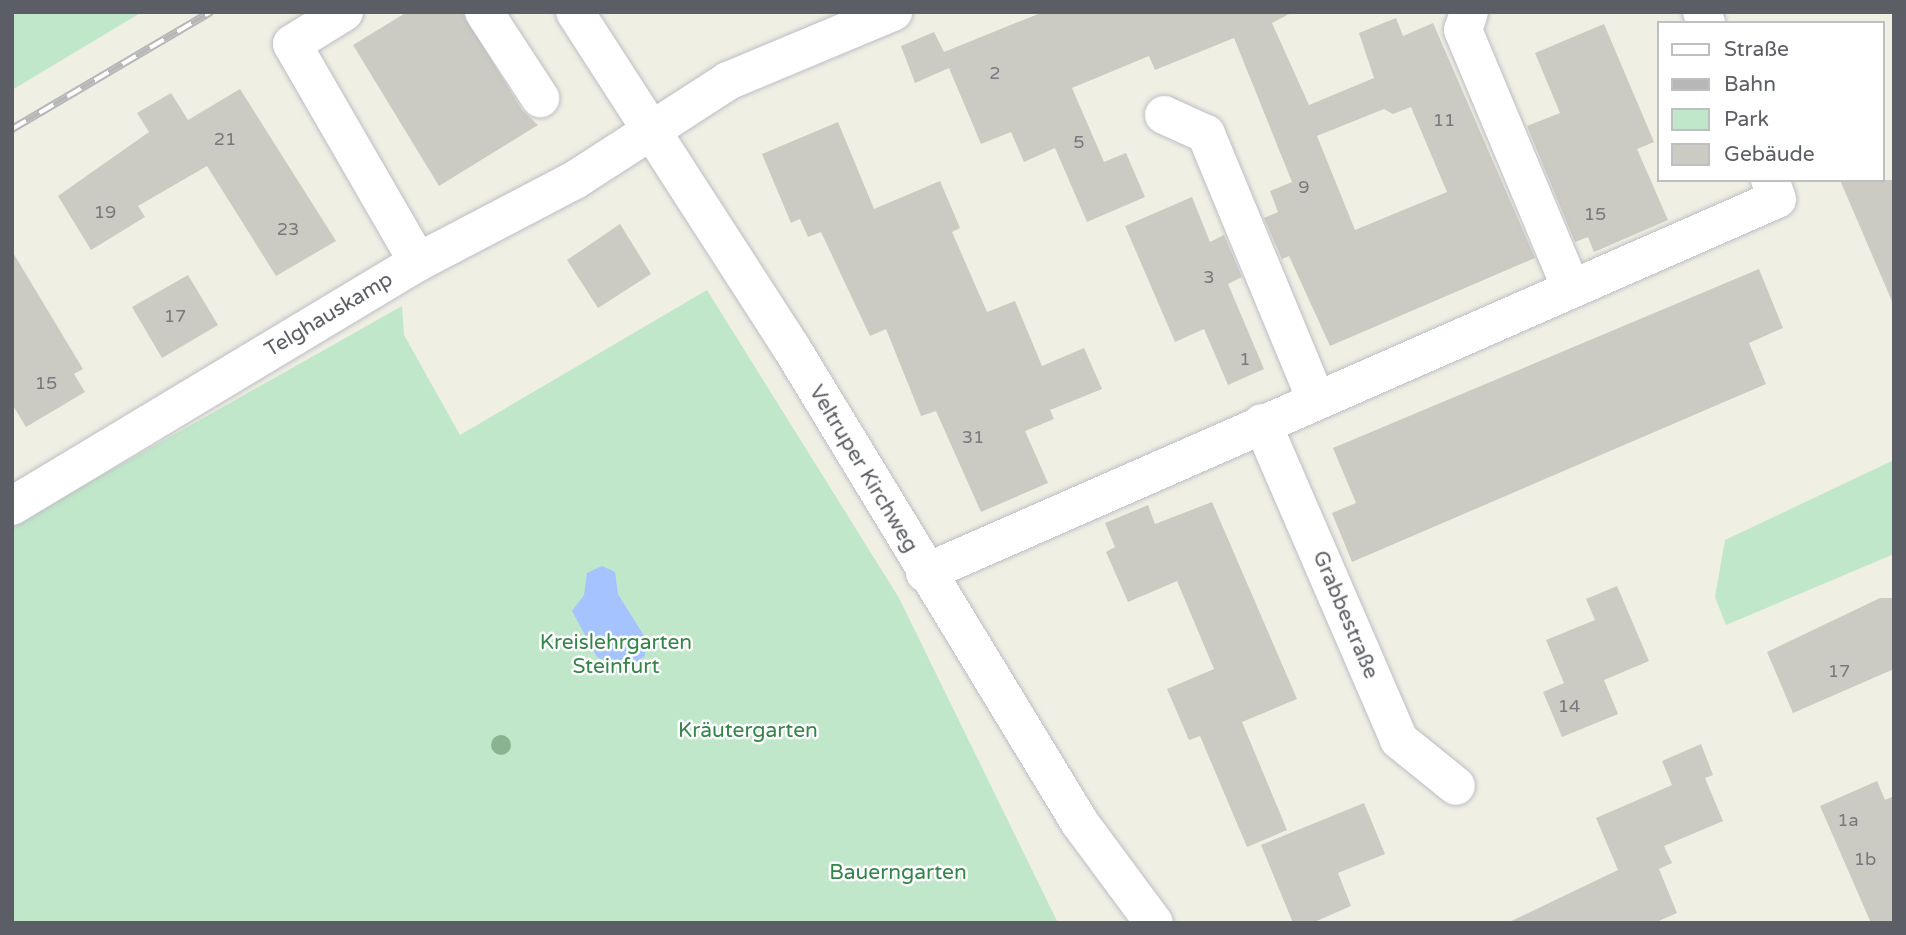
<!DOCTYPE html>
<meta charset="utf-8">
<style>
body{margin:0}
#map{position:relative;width:1906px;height:935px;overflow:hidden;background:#efefe4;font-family:"Varela Round",sans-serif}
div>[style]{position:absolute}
.green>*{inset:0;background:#c0e7c9}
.water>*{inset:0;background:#a4c3ff}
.building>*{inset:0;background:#cccbc3}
.roads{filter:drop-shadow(0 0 2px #bcbdc3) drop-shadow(0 0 2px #bcbdc3)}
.minor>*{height:38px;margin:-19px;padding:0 19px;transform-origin:19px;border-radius:19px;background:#fff}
.rail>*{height:8px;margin-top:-4px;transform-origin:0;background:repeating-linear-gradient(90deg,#fff 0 16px,#b7b7b8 0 32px);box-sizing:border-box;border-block:2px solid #b7b7b8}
.trees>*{width:20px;height:20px;margin:-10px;border-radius:50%;background:#88b58f}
span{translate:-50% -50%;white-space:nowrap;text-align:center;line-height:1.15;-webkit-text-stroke:5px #fff;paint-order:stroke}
.number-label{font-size:18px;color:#78797c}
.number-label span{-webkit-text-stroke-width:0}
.street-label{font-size:21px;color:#5c5e65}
.park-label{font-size:21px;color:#338549}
.frame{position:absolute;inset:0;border:14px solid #5c5e65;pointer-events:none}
.legend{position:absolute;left:1657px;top:21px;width:228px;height:161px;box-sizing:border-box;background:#fff;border:2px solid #bebfc1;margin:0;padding:9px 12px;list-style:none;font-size:21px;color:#5c5e65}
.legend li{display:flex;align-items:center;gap:14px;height:35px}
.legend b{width:35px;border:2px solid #bebfc1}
</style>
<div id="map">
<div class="green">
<i style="clip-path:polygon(12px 12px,142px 12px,12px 90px)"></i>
<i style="clip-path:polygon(707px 290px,899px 598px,1058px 923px,12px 923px,12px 526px,402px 306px,404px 335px,460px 435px)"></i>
<i style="clip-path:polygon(1894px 460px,1894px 554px,1726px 625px,1715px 597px,1725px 540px)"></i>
</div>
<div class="water">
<i style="clip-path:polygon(602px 566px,615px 572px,618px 594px,646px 639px,645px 656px,626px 669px,597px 657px,572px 611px,584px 595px,587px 573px)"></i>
</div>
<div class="building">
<i style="clip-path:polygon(407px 12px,462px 12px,522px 110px,538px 125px,439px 186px,353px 45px)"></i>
<i style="clip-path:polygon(evenodd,1043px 12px,1293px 12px,1272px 23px,1309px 105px,1374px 78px,1359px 33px,1396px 18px,1403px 36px,1433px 23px,1535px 258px,1330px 346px,1289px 256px,1282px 259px,1264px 218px,1278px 212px,1270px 191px,1292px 182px,1234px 38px,1155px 70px,1149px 56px,1072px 88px,1104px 162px,1126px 153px,1145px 197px,1087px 222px,1055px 148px,1024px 162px,1011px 132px,981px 144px,949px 68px,915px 83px,901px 46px,934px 32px,944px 52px,1043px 12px,1411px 107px,1447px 192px,1355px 230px,1317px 136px,1384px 109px,1393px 114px,1411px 107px)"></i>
<i style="clip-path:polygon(1604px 24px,1654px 142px,1637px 149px,1668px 220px,1594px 252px,1588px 237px,1575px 242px,1527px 126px,1560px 113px,1535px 53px)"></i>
<i style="clip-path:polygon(240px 89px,336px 241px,276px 276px,207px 166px,138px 206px,145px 217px,91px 250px,58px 196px,149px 132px,137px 113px,171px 93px,188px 120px)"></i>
<i style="clip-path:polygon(838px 122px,874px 209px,940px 181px,960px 228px,952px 232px,987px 312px,1015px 301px,1042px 366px,1084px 348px,1102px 389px,1050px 410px,1054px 419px,1025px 431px,1048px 483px,981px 512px,936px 411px,921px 416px,886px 329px,870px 336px,821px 232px,808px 237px,800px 219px,791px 223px,762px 154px)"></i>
<i style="clip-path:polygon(1840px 180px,1894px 180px,1894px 306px)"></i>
<i style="clip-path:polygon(1192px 197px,1210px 242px,1224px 235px,1242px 277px,1228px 284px,1264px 369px,1228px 385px,1204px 329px,1175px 342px,1125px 226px)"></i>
<i style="clip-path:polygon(620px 224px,651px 274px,598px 308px,567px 260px)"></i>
<i style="clip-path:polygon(12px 251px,83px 369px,74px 374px,85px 392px,26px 427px,12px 404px)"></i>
<i style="clip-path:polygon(1759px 269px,1783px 328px,1749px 343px,1766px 384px,1352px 562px,1332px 513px,1356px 503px,1333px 448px)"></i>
<i style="clip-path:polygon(188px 275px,218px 325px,162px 358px,132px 307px)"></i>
<i style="clip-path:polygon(1212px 502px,1297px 699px,1242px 722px,1287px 830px,1247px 847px,1200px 736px,1189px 740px,1167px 689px,1214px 669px,1177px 581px,1128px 602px,1106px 552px,1115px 547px,1105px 523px,1148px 505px,1155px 524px)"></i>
<i style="clip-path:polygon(1617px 586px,1649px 661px,1604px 680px,1618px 714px,1562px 737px,1543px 692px,1564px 683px,1546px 640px,1595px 620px,1586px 599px)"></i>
<i style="clip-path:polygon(1880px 598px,1894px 598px,1894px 669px,1793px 713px,1767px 652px)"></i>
<i style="clip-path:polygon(1701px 744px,1713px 775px,1705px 778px,1723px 821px,1664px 846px,1672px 863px,1659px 869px,1677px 913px,1654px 923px,1507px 923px,1618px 870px,1596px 818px,1672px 785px,1662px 761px)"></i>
<i style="clip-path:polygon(1877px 781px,1885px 800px,1894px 796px,1894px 923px,1871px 923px,1820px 806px)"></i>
<i style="clip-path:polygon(1364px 803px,1385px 854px,1338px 873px,1351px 906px,1312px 923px,1293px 923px,1261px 845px)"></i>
</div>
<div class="roads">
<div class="minor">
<i style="left:344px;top:12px;width:61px;rotate:148.4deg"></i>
<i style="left:292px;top:44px;width:252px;rotate:60deg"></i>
<i style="left:484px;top:12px;width:103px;rotate:56.9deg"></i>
<i style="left:575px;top:12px;width:399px;rotate:57.2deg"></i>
<i style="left:791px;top:347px;width:557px;rotate:58.74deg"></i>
<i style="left:1080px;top:823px;width:124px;rotate:53.5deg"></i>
<i style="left:1469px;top:12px;width:19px;rotate:108deg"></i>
<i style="left:1463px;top:30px;width:280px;rotate:67.3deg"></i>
<i style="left:1702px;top:12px;width:12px;rotate:70deg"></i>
<i style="left:1164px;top:115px;width:46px;rotate:24.3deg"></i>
<i style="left:1206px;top:134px;width:287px;rotate:67.5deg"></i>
<i style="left:1262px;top:423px;width:345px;rotate:66.6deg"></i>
<i style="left:1399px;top:740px;width:73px;rotate:38.9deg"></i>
<i style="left:12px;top:506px;width:474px;rotate:-31deg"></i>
<i style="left:418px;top:262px;width:177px;rotate:-27.6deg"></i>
<i style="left:575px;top:180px;width:182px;rotate:-32.9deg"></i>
<i style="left:728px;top:81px;width:179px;rotate:-22.7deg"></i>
<i style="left:925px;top:573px;width:930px;rotate:-23.7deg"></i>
<i style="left:1777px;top:199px;width:20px;rotate:-110deg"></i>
</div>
</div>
<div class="rail">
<i style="left:12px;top:129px;width:231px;rotate:-30.5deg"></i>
</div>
<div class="trees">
<i style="left:501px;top:745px"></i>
</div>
<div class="number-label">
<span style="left:995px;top:73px">2</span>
<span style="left:1444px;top:120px">11</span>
<span style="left:225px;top:139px">21</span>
<span style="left:1079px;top:142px">5</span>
<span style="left:1304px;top:187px">9</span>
<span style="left:105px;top:212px">19</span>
<span style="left:1595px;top:214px">15</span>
<span style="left:288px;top:229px">23</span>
<span style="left:1209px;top:277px">3</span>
<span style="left:175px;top:316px">17</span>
<span style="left:1245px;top:359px">1</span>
<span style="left:46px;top:383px">15</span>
<span style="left:973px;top:437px">31</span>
<span style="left:1839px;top:671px">17</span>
<span style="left:1569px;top:706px">14</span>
<span style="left:1848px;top:820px">1a</span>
<span style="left:1865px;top:859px">1b</span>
</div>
<div class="street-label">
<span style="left:329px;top:315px;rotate:-31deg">Telghauskamp</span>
<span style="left:863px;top:469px;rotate:59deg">Veltruper Kirchweg</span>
<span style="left:1345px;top:615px;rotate:67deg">Grabbestraße</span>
</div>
<div class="park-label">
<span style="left:616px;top:655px">Kreislehrgarten<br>Steinfurt</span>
<span style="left:748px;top:731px">Kräutergarten</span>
<span style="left:898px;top:873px">Bauerngarten</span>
</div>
<div class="frame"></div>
<ul class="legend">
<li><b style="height:9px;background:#fff"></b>Straße</li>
<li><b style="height:9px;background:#b7b7b8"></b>Bahn</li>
<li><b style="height:19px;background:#c0e7c9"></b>Park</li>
<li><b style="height:19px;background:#cccbc3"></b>Gebäude</li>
</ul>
</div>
